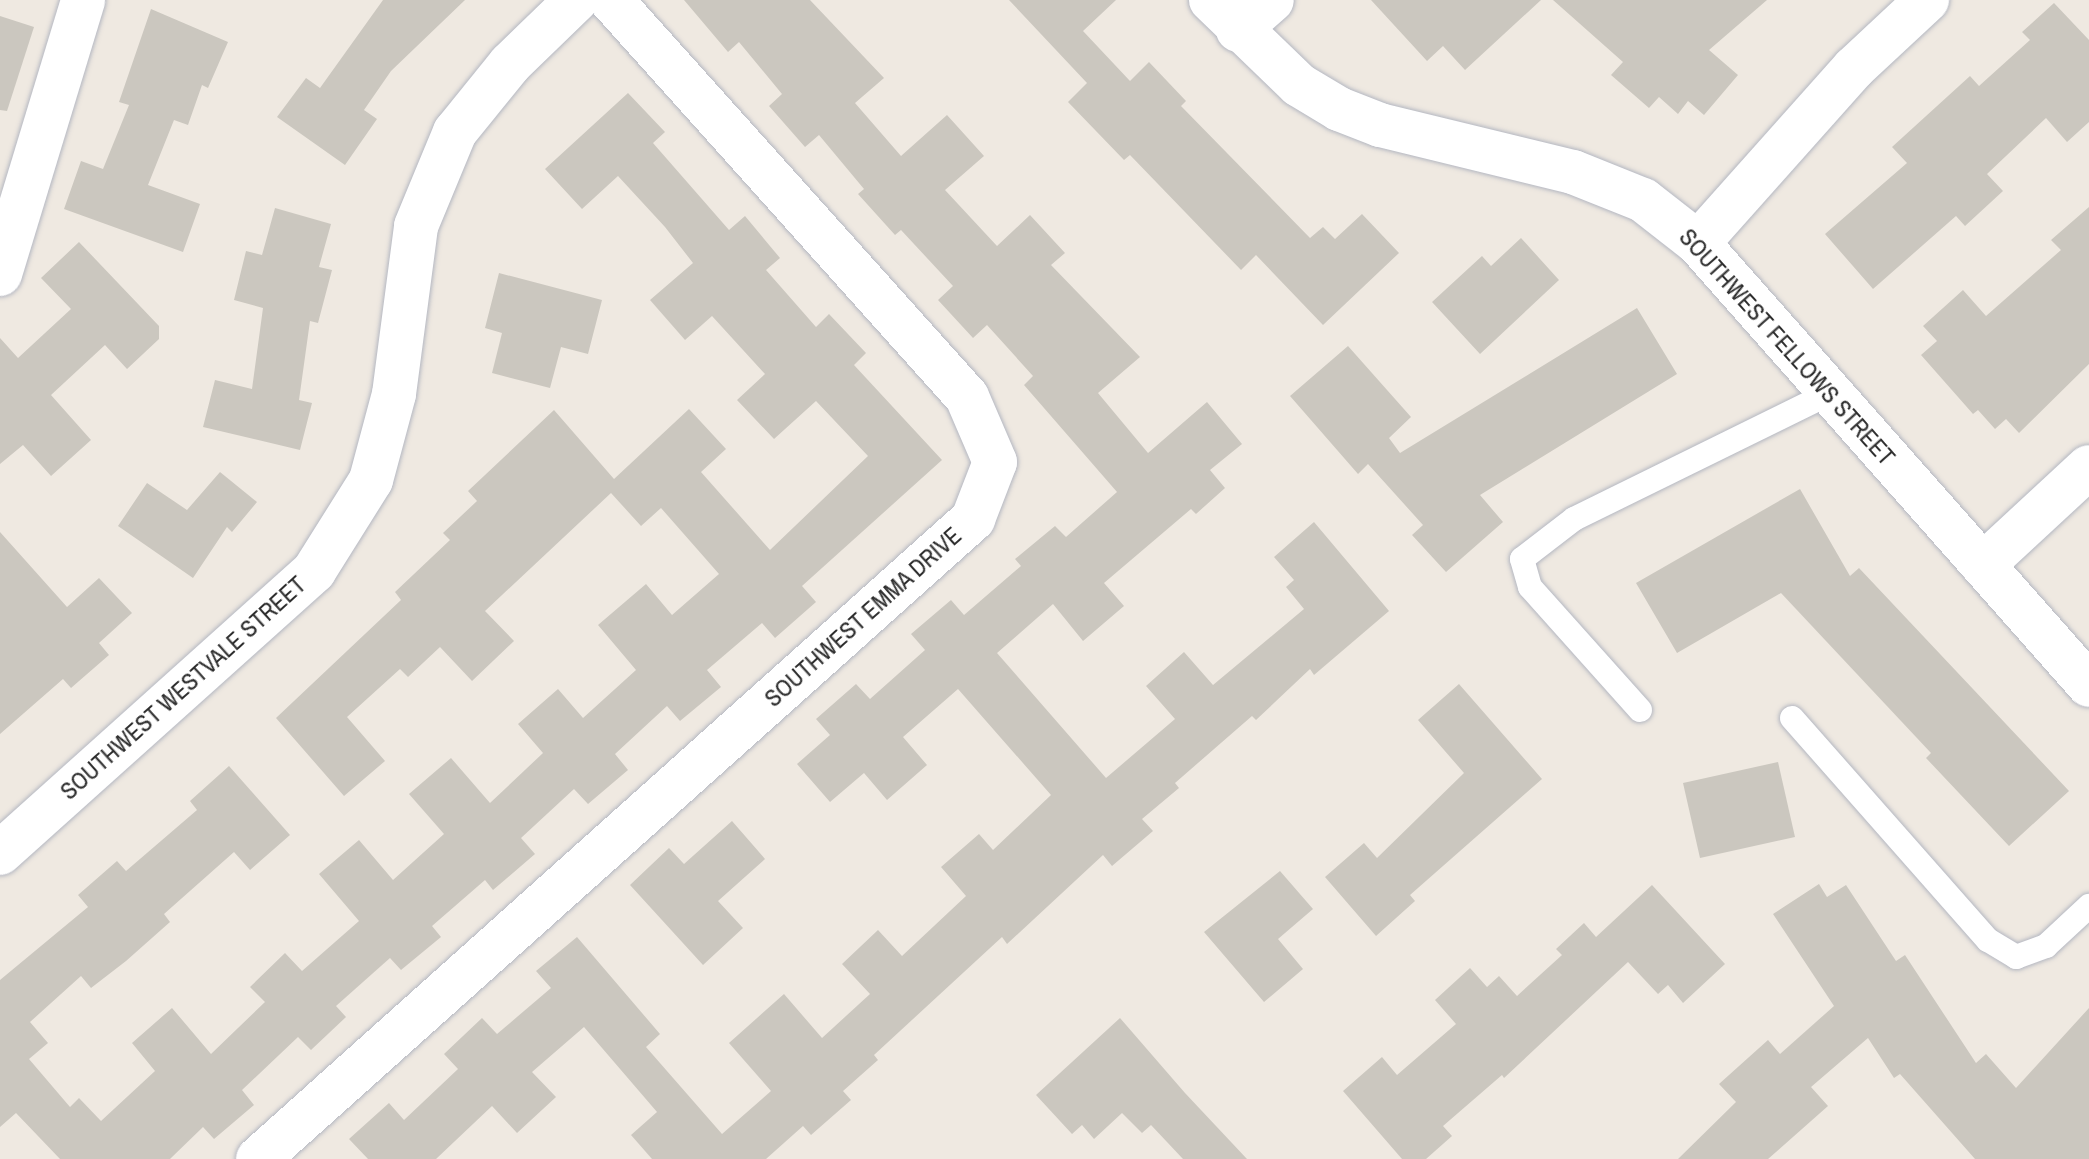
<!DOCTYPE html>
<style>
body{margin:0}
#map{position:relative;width:2089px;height:1159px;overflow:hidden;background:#efe9e1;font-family:"Archivo Narrow",sans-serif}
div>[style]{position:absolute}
.building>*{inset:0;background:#cbc7bf}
.roads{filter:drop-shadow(0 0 2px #b4b7c1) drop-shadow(0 0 2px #b4b7c1)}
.lane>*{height:24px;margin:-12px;padding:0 12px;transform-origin:12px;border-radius:12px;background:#fff}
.street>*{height:44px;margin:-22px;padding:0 22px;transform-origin:22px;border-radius:22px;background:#fff}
.secondary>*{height:44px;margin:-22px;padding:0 22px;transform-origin:22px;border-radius:22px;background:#fff}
span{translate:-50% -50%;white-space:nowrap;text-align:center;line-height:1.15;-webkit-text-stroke:8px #fff;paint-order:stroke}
.street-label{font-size:24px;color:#2e2e2e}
</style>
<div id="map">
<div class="building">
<i style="clip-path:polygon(383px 0,465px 0,391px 71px,364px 110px,377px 119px,345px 165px,277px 117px,306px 78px,320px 88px)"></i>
<i style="clip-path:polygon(684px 0,810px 0,884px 78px,855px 103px,901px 156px,947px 115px,984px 156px,945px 190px,997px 246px,1030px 215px,1065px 253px,1051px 265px,1140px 357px,1098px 393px,1148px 453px,1207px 402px,1242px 444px,1210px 470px,1225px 488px,1196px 514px,1191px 509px,1104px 583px,1124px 606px,1083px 641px,1053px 604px,997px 653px,1106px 778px,1175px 719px,1146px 686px,1184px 652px,1213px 685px,1304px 609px,1286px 587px,1294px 580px,1274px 557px,1314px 522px,1389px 611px,1314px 675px,1310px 669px,1256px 720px,1252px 716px,1175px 783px,1179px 788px,1142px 819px,1153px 831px,1112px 866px,1103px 855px,1007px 944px,1002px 937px,874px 1055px,878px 1060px,843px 1091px,851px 1100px,811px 1135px,803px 1126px,766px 1159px,652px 1159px,631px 1135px,657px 1112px,584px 1027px,532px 1072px,556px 1097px,517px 1133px,492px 1106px,436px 1159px,368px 1159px,349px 1139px,389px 1103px,404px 1120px,458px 1069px,444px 1054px,482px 1018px,497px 1034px,551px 988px,536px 971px,577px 937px,660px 1034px,646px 1047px,722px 1134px,771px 1091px,729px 1043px,784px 994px,822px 1038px,870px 994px,842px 964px,878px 930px,902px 956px,966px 896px,941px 867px,979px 834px,993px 850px,1051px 795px,958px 689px,903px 737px,927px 765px,887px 800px,864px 773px,830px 802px,797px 764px,830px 735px,816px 719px,856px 684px,870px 699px,925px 650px,911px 634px,951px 600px,964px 615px,1021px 566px,1015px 559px,1055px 526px,1066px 537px,1117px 492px,1024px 385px,1033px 376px,987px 325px,973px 338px,938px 300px,953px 286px,901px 230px,895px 235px,858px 194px,864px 189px,819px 135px,805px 147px,769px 106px,782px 94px,739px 42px,728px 52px)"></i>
<i style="clip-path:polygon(1009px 0,1116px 0,1083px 31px,1130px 81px,1149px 62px,1186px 101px,1181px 106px,1310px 238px,1323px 227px,1335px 239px,1362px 214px,1399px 253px,1323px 325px,1256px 255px,1241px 270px,1130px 155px,1124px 160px,1068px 102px,1087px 83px)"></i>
<i style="clip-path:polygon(1371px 0,1541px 0,1465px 70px,1443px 46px,1427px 61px)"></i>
<i style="clip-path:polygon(1553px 0,1767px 0,1709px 50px,1738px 75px,1704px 115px,1688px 101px,1678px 114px,1659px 97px,1649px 108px,1611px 75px,1623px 62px)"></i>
<i style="clip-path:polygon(2054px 3px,2089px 40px,2089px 122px,2067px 142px,2046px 118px,1987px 174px,2003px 191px,1965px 226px,1956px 216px,1873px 289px,1825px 234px,1907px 163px,1892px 147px,1970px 76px,1979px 86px,2030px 40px,2022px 32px)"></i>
<i style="clip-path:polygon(151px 9px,228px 42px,208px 88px,202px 85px,188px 125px,174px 120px,148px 185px,200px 204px,183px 252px,64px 209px,81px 161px,103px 169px,129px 105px,119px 102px)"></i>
<i style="clip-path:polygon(0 16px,34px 27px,7px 111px,0 110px)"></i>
<i style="clip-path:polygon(628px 93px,665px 132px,653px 143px,729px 230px,745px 216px,780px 258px,766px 270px,816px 327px,829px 314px,866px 353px,854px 365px,942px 460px,802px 586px,816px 602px,775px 638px,762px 623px,707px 670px,721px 687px,680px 721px,667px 706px,615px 754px,628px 770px,588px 804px,574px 789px,521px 838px,535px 854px,493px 890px,485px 880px,432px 926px,441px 937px,401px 970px,390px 958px,336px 1006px,346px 1017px,311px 1050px,298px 1037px,242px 1090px,254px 1105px,214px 1139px,203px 1127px,170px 1159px,60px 1159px,16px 1113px,0 1127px,0 980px,88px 907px,78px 895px,117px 861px,126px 871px,197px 810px,190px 801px,229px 766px,290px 835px,250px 870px,234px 852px,164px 914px,170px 922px,126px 961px,91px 988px,81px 976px,30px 1022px,48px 1043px,29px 1059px,70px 1107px,79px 1098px,101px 1121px,155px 1071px,132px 1043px,172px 1008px,211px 1054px,265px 1002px,250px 987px,285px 953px,302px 971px,359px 921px,319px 874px,359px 840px,393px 880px,444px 834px,409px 794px,451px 758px,490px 803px,543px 753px,518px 724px,558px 689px,583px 718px,636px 670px,598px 625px,646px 584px,672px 615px,719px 574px,661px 508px,641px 526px,611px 493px,485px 611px,514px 641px,472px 681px,440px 647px,408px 677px,400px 669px,347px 717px,385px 761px,344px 796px,276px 718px,401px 600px,395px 592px,450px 540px,443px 533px,477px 501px,468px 491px,554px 410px,614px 479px,689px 409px,726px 449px,701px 472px,770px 550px,868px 456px,816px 401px,774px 439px,737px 400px,765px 374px,712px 316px,685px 340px,650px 300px,693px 263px,665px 227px,618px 176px,582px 209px,545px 169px)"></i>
<i style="clip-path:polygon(2089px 207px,2089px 364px,2019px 433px,2006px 419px,1995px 429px,1978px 410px,1973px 414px,1921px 355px,1937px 341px,1923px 326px,1963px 290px,1986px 316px,2061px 250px,2051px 240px)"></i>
<i style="clip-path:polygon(275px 208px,331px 224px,319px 267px,332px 270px,318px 323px,310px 321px,299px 400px,312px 403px,300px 450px,203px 427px,215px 380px,252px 389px,263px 308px,234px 300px,246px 251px,262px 255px)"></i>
<i style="clip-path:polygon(1521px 238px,1559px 280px,1480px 354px,1432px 302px,1482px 256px,1491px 266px)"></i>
<i style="clip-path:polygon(79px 242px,159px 326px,159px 339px,127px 369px,105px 345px,51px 395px,91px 440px,51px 476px,23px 445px,0 464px,0 338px,18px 358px,71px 309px,41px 278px)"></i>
<i style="clip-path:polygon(499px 273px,602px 300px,588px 354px,561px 347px,550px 388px,492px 373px,502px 333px,485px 328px)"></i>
<i style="clip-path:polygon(1637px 308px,1677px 374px,1480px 495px,1503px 522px,1446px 572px,1412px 535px,1423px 525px,1368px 464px,1358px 474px,1290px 396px,1348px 346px,1411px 417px,1389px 438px,1400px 453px)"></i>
<i style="clip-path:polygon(220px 472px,257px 502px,232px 532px,227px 527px,193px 578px,118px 526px,147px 483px,187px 510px)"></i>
<i style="clip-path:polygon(1800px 489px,1850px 576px,1859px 568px,2069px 791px,2009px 846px,1926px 758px,1931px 753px,1781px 593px,1677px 653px,1636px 583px)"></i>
<i style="clip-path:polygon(0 532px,67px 607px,99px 578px,132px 613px,99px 643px,109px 655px,71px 688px,63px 679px,0 734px)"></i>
<i style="clip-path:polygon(1459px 684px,1542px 779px,1410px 895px,1415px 901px,1376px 936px,1325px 877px,1364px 843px,1377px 858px,1464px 773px,1418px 720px)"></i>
<i style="clip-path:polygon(1778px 762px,1795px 837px,1700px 858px,1683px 783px)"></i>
<i style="clip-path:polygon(732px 821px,765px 859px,718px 901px,743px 928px,703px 965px,630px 885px,669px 848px,684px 864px)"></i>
<i style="clip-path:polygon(1280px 871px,1313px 909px,1278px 939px,1303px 969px,1264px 1002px,1204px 932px)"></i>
<i style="clip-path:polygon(1819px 884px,1827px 897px,1846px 885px,1896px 961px,1905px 955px,1976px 1063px,1986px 1054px,2016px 1088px,2089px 1008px,2089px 1159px,1975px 1159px,1900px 1074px,1894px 1078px,1868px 1038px,1811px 1087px,1828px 1106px,1768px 1159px,1678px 1159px,1736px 1102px,1719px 1084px,1768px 1040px,1780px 1054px,1834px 1006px,1773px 914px)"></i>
<i style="clip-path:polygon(1652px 885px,1725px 964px,1683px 1003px,1668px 985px,1658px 994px,1628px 962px,1504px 1078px,1502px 1075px,1443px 1126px,1452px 1136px,1426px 1159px,1402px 1159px,1343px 1091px,1382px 1057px,1397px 1075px,1456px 1024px,1435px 1000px,1470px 968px,1487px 987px,1499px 976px,1517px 996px,1562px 955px,1556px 949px,1584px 923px,1596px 937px)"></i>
<i style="clip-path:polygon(1120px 1018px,1185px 1093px,1247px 1159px,1183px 1159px,1151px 1125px,1142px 1133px,1122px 1113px,1094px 1139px,1082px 1125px,1072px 1134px,1036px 1095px)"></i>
</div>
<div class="roads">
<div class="lane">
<i style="left:1640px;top:710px;width:165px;rotate:-131.8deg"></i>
<i style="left:1530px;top:587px;width:29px;rotate:-106deg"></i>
<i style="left:1522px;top:559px;width:66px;rotate:-37.6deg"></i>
<i style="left:1574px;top:519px;width:285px;rotate:-26.2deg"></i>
<i style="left:1792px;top:718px;width:296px;rotate:48.6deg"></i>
<i style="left:1988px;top:940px;width:33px;rotate:31deg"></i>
<i style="left:2016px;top:957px;width:32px;rotate:-20deg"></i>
<i style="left:2046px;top:946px;width:59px;rotate:-42.9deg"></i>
</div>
<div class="street">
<i style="left:1238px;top:30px;width:45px;rotate:-41.4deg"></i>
<i style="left:1698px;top:243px;width:234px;rotate:-48.3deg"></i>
<i style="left:1854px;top:68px;width:100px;rotate:-43deg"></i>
<i style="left:0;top:274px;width:286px;rotate:-73.1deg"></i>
<i style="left:1983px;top:565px;width:144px;rotate:-42.8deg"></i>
<i style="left:0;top:853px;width:422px;rotate:-41.9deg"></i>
<i style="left:314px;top:571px;width:107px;rotate:-57.9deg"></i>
<i style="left:371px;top:480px;width:89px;rotate:-75deg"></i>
<i style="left:394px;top:394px;width:169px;rotate:-82.5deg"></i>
<i style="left:416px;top:226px;width:102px;rotate:-67.5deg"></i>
<i style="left:455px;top:132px;width:87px;rotate:-51deg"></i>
<i style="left:510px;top:64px;width:92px;rotate:-44.1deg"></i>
<i style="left:258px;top:1159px;width:960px;rotate:-41.83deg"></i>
<i style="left:973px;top:519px;width:61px;rotate:-68.9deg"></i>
<i style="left:995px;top:462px;width:71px;rotate:-113.3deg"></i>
<i style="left:967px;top:397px;width:533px;rotate:-131.88deg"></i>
</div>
<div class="secondary">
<i style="left:1211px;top:0;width:122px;rotate:44deg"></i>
<i style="left:1299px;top:85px;width:47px;rotate:31deg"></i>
<i style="left:1339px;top:109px;width:44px;rotate:21.3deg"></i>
<i style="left:1380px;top:125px;width:199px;rotate:13.7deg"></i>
<i style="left:1573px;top:172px;width:75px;rotate:21.8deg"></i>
<i style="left:1643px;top:200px;width:70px;rotate:38deg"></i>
<i style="left:1698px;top:243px;width:590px;rotate:48.5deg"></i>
</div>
</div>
<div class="street-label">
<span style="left:1787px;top:347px;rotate:48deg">SOUTHWEST FELLOWS STREET</span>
<span style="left:863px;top:617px;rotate:-42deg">SOUTHWEST EMMA DRIVE</span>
<span style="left:183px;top:688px;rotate:-42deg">SOUTHWEST WESTVALE STREET</span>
</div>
</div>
